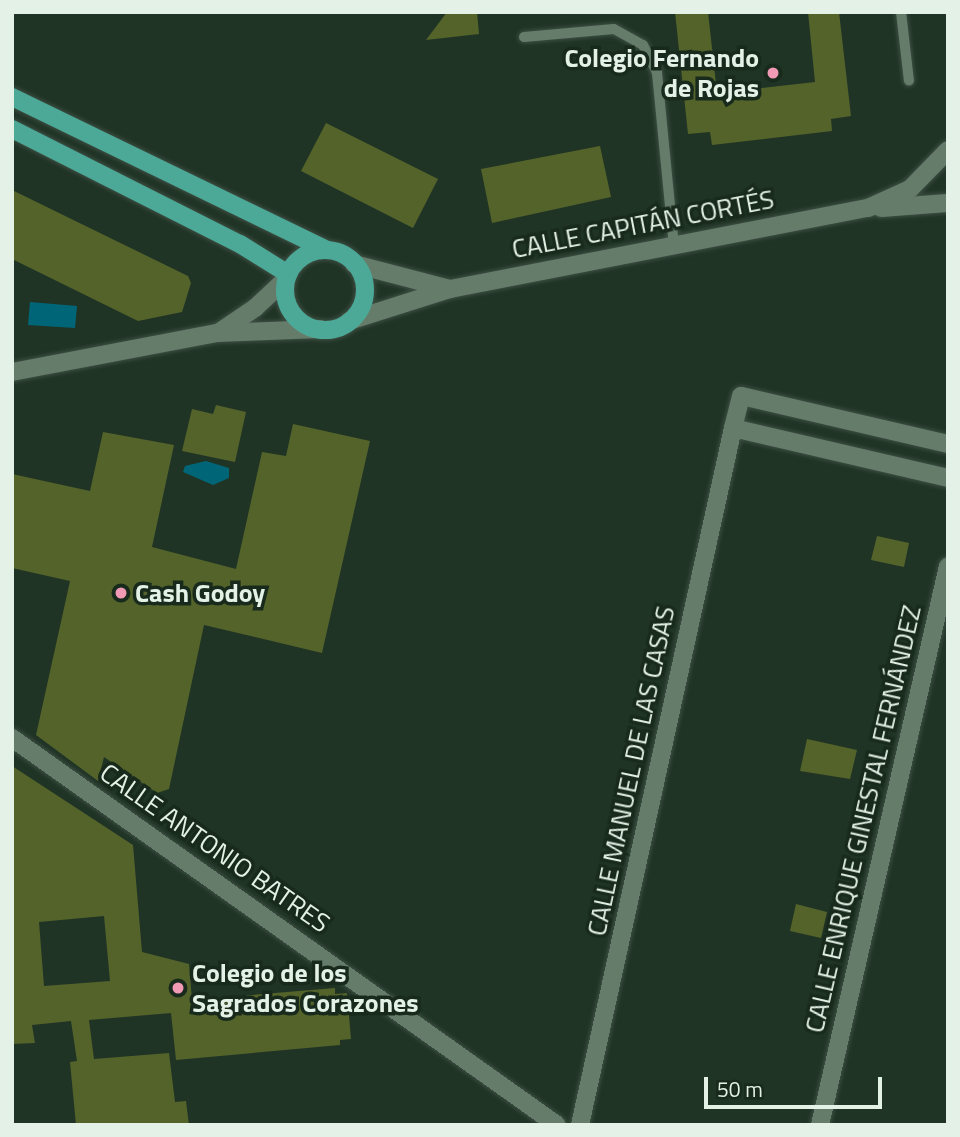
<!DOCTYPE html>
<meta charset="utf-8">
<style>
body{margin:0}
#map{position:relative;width:960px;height:1137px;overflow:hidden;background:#203426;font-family:"Titillium Web",sans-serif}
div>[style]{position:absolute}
.water>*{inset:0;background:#067}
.building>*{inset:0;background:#54632a}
.roads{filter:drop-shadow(0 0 2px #3d4f43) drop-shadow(0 0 2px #3d4f43)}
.service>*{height:10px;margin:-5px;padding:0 5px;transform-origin:5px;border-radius:5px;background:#667c6b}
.minor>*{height:18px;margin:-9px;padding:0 9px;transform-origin:9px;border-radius:9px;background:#667c6b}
.tertiary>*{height:18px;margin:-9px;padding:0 9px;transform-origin:9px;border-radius:9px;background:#667c6b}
.secondary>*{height:18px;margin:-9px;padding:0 9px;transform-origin:9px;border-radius:9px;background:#667c6b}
.primary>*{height:18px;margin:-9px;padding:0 9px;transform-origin:9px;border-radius:9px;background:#4ca897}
.primary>.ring{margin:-9px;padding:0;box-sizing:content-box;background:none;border:18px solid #4ca897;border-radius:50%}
.dots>*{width:19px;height:19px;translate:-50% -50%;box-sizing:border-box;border:4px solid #172a1c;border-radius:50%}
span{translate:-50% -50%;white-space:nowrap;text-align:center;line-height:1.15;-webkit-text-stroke:7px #172a1c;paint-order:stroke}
.poi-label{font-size:26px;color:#e4f1e7;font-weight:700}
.right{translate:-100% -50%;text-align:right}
.left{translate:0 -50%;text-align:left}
.street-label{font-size:26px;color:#e4f1e7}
.frame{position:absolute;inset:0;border:14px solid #e4f1e7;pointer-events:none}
.scale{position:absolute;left:704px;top:1077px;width:178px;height:32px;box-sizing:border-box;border:4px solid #e4f1e7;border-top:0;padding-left:9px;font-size:21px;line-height:24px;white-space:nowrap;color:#e4f1e7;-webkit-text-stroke:5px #172a1c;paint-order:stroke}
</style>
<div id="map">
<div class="water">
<i style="clip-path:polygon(30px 302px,77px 306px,75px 328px,28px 325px)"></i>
<i style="clip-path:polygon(206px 461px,229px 468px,229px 478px,213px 485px,183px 472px,185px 466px)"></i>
</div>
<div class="building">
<i style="clip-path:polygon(447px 12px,477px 12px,479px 34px,426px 40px)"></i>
<i style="clip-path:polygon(675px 12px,708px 12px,717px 93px,815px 82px,808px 12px,839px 12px,851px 116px,831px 119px,832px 131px,712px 145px,710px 132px,688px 134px)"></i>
<i style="clip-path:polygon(326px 123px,438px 179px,413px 228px,301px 171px)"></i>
<i style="clip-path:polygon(600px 146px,611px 197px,492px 223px,481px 169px)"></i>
<i style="clip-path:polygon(12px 190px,188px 276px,191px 283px,182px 312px,138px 321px,12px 259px)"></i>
<i style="clip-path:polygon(216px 405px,246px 412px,235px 462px,182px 451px,192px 409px,213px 414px)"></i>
<i style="clip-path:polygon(293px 424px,370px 441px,322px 653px,204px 625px,169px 789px,157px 793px,104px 757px,98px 781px,36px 735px,70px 581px,12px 568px,12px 474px,90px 491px,103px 432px,174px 445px,152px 547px,236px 569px,262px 452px,286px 456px)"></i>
<i style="clip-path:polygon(877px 536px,909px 543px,904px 567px,871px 560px)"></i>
<i style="clip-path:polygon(807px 739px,857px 750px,850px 779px,800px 771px)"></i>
<i style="clip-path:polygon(evenodd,12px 766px,133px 845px,142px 952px,189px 964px,192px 1000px,335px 988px,335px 994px,347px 993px,351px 1039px,340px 1040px,340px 1045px,176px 1060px,171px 1013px,89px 1020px,94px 1059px,169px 1053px,175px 1102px,186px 1101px,189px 1125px,76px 1125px,70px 1062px,77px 1061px,71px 1021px,32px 1025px,35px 1043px,12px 1044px,12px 766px,104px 916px,110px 981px,44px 986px,39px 922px,104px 916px)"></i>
<i style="clip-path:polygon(796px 904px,827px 912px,821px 938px,790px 931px)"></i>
</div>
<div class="roads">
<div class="service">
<i style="left:901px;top:12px;width:69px;rotate:83.4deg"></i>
<i style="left:524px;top:37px;width:90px;rotate:-5.1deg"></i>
<i style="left:614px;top:29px;width:33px;rotate:29deg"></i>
<i style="left:643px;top:45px;width:31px;rotate:63deg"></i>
<i style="left:657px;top:73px;width:173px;rotate:84.4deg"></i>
</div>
<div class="minor">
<i style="left:12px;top:738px;width:668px;rotate:35.38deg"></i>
<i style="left:580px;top:1125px;width:714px;rotate:-77.62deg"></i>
<i style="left:820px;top:1125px;width:573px;rotate:-77.1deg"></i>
</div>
<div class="tertiary">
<i style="left:948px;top:444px;width:212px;rotate:-166.9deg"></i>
<i style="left:741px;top:396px;width:33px;rotate:104deg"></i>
<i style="left:733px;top:428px;width:221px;rotate:13.1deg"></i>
</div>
<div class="secondary">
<i style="left:881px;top:208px;width:67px;rotate:-4.3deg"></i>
<i style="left:354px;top:264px;width:99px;rotate:14.6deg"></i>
<i style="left:349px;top:321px;width:106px;rotate:-17.6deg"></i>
<i style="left:450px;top:289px;width:426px;rotate:-11deg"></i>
<i style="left:868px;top:208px;width:46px;rotate:-24.3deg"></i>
<i style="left:910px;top:189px;width:54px;rotate:-45.7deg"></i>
<i style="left:218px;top:333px;width:45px;rotate:-34deg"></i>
<i style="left:255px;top:308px;width:42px;rotate:-43.1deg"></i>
<i style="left:12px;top:372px;width:209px;rotate:-10.8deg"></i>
<i style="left:217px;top:333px;width:103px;rotate:-2.2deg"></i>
</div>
<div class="primary">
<i style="left:12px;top:97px;width:350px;rotate:25.9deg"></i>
<i style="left:12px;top:129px;width:255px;rotate:26.8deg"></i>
<i style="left:240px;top:244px;width:57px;rotate:32deg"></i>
<i class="ring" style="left:285px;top:250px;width:62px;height:62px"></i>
</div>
</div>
<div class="dots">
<i style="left:773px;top:73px;background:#f09ab6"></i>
<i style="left:121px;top:593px;background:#f09ab6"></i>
<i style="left:178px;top:988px;background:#f09ab6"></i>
</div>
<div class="poi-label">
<span class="right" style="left:759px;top:73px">Colegio Fernando<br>de Rojas</span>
<span class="left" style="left:135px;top:593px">Cash Godoy</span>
<span class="left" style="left:192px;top:988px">Colegio de los<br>Sagrados Corazones</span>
</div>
<div class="street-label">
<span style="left:643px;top:224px;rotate:-11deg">CALLE CAPITÁN CORTÉS</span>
<span style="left:631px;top:771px;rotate:-78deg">CALLE MANUEL DE LAS CASAS</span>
<span style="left:863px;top:819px;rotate:-77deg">CALLE ENRIQUE GINESTAL FERNÁNDEZ</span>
<span style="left:215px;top:848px;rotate:35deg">CALLE ANTONIO BATRES</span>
</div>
<div class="frame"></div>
<div class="scale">50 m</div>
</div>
